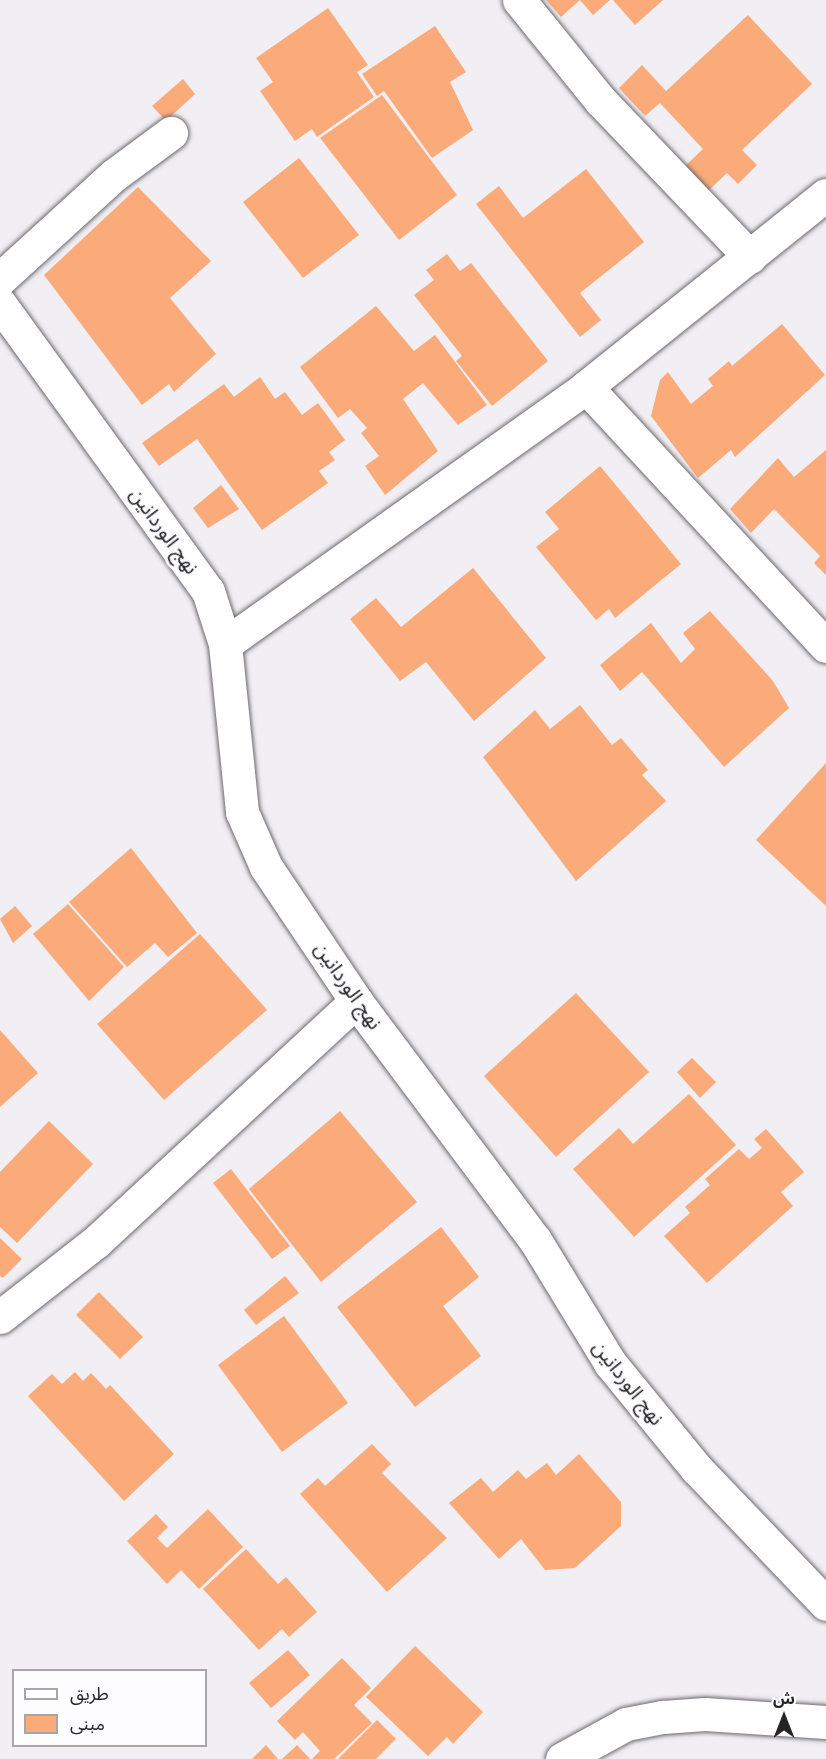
<!DOCTYPE html>
<meta charset="utf-8">
<style>
body{margin:0}
#map{position:relative;width:826px;height:1759px;overflow:hidden;background:#f1eef4;font-family:Karla,"Noto Sans Arabic",sans-serif}
div>[style]{position:absolute}
.building>*{inset:0;background:#fbaa7a}
.roads{filter:drop-shadow(0 0 2px #6c696f) drop-shadow(0 0 2px #6c696f)}
.minor>*{height:33px;margin:-16.5px;padding:0 16.5px;transform-origin:16.5px;border-radius:16.5px;background:#fff}
.tertiary>*{height:33px;margin:-16.5px;padding:0 16.5px;transform-origin:16.5px;border-radius:16.5px;background:#fff}
span{translate:-50% -50%;white-space:nowrap;text-align:center;line-height:1.15;-webkit-text-stroke:6px #fdfcfe;paint-order:stroke}
.street-label{font-size:20px;color:#252426}
.legend{position:absolute;left:12px;top:1669px;width:195px;height:78px;box-sizing:border-box;background:#fdfcfe;border:2px solid #a7a6a8;margin:0;padding:8px 10px;list-style:none;font-size:18px;color:#252426}
.legend li{display:flex;align-items:center;gap:12px;height:30px}
.legend b{width:30px;border:2px solid #a7a6a8}
.north{position:absolute;left:754px;top:1687px;width:60px;height:60px;-webkit-text-stroke:4px #fdfcfe;paint-order:stroke;rotate:0deg;font-size:16px;font-weight:700;line-height:24px;text-align:center;color:#252426}
.north::after{content:'';display:block;margin:auto;width:21px;height:27px;background:#252426;clip-path:polygon(50% 0,100% 100%,50% 72%,0 100%)}
</style>
<div id="map">
<div class="building">
<i style="clip-path:polygon(546px 0,610px 0,593px 15px,580px 0,561px 17px)"></i>
<i style="clip-path:polygon(613px 0,663px 0,635px 25px)"></i>
<i style="clip-path:polygon(328px 8px,368px 65px,357px 72px,374px 97px,317px 137px,312px 129px,295px 141px,260px 91px,273px 82px,256px 58px)"></i>
<i style="clip-path:polygon(748px 15px,812px 84px,742px 150px,757px 165px,738px 184px,727px 173px,707px 192px,683px 168px,703px 149px,660px 103px,645px 116px,619px 88px,642px 65px,666px 91px)"></i>
<i style="clip-path:polygon(435px 26px,466px 72px,450px 82px,473px 130px,432px 158px,384px 91px,377px 96px,362px 74px)"></i>
<i style="clip-path:polygon(183px 79px,195px 94px,166px 121px,152px 106px)"></i>
<i style="clip-path:polygon(382px 95px,457px 195px,399px 240px,320px 138px)"></i>
<i style="clip-path:polygon(299px 158px,359px 235px,303px 278px,243px 202px)"></i>
<i style="clip-path:polygon(586px 169px,644px 242px,580px 293px,601px 320px,580px 337px,476px 204px,499px 186px,523px 218px)"></i>
<i style="clip-path:polygon(138px 187px,211px 261px,170px 298px,216px 354px,174px 392px,169px 384px,142px 405px,44px 275px)"></i>
<i style="clip-path:polygon(447px 254px,460px 271px,471px 263px,548px 361px,492px 406px,456px 361px,462px 356px,414px 295px,434px 280px,426px 270px)"></i>
<i style="clip-path:polygon(376px 306px,414px 351px,435px 335px,487px 405px,458px 425px,423px 383px,403px 399px,438px 451px,385px 495px,365px 466px,379px 456px,361px 433px,367px 428px,350px 409px,338px 418px,300px 367px)"></i>
<i style="clip-path:polygon(782px 324px,825px 375px,735px 457px,731px 450px,698px 478px,651px 416px,660px 380px,668px 372px,691px 404px,713px 386px,708px 379px,729px 361px,732px 366px)"></i>
<i style="clip-path:polygon(260px 377px,275px 399px,285px 392px,302px 415px,318px 403px,345px 440px,329px 452px,335px 460px,319px 471px,328px 483px,262px 530px,197px 439px,159px 466px,142px 443px,224px 384px,234px 397px)"></i>
<i style="clip-path:polygon(826px 450px,826px 575px,814px 563px,820px 556px,774px 509px,751px 533px,730px 509px,778px 458px,794px 477px)"></i>
<i style="clip-path:polygon(600px 466px,681px 564px,615px 618px,609px 609px,596px 620px,536px 547px,559px 529px,545px 512px)"></i>
<i style="clip-path:polygon(221px 485px,239px 509px,208px 528px,193px 508px)"></i>
<i style="clip-path:polygon(473px 568px,546px 658px,474px 721px,426px 662px,400px 681px,350px 619px,376px 598px,401px 627px)"></i>
<i style="clip-path:polygon(710px 611px,773px 681px,789px 708px,724px 767px,642px 672px,620px 691px,600px 665px,651px 623px,681px 663px,695px 649px,683px 633px)"></i>
<i style="clip-path:polygon(580px 705px,612px 745px,621px 738px,648px 770px,642px 775px,666px 801px,576px 881px,483px 757px,535px 710px,550px 729px)"></i>
<i style="clip-path:polygon(826px 763px,826px 906px,756px 840px)"></i>
<i style="clip-path:polygon(131px 848px,197px 933px,168px 957px,155px 943px,127px 967px,69px 902px)"></i>
<i style="clip-path:polygon(68px 904px,124px 967px,89px 1001px,33px 934px)"></i>
<i style="clip-path:polygon(15px 906px,32px 926px,13px 943px,0 919px)"></i>
<i style="clip-path:polygon(200px 934px,267px 1010px,164px 1100px,97px 1024px)"></i>
<i style="clip-path:polygon(576px 993px,649px 1072px,556px 1157px,484px 1076px)"></i>
<i style="clip-path:polygon(0 1030px,38px 1073px,0 1107px)"></i>
<i style="clip-path:polygon(692px 1058px,716px 1082px,700px 1098px,677px 1072px)"></i>
<i style="clip-path:polygon(689px 1094px,736px 1145px,634px 1237px,573px 1169px,619px 1128px,633px 1144px)"></i>
<i style="clip-path:polygon(340px 1111px,417px 1202px,321px 1282px,249px 1189px)"></i>
<i style="clip-path:polygon(49px 1121px,93px 1164px,17px 1243px,0 1227px,0 1172px)"></i>
<i style="clip-path:polygon(766px 1129px,804px 1172px,781px 1192px,793px 1206px,707px 1283px,664px 1236px,690px 1213px,685px 1207px,710px 1185px,705px 1179px,739px 1149px,749px 1159px,762px 1148px,754px 1139px)"></i>
<i style="clip-path:polygon(231px 1169px,290px 1246px,272px 1259px,213px 1183px)"></i>
<i style="clip-path:polygon(441px 1227px,479px 1277px,443px 1306px,481px 1356px,415px 1407px,337px 1307px)"></i>
<i style="clip-path:polygon(0 1238px,22px 1259px,3px 1278px,0 1276px)"></i>
<i style="clip-path:polygon(285px 1276px,299px 1293px,256px 1325px,244px 1310px)"></i>
<i style="clip-path:polygon(99px 1292px,143px 1337px,120px 1359px,76px 1315px)"></i>
<i style="clip-path:polygon(284px 1316px,348px 1403px,282px 1452px,218px 1365px)"></i>
<i style="clip-path:polygon(75px 1372px,83px 1381px,91px 1373px,106px 1389px,110px 1385px,174px 1454px,124px 1501px,28px 1396px,52px 1374px,62px 1384px)"></i>
<i style="clip-path:polygon(372px 1444px,391px 1464px,382px 1473px,447px 1538px,387px 1592px,300px 1494px,318px 1478px,325px 1486px)"></i>
<i style="clip-path:polygon(579px 1454px,621px 1502px,621px 1526px,575px 1568px,545px 1570px,521px 1539px,499px 1559px,449px 1503px,481px 1478px,493px 1492px,518px 1470px,526px 1479px,547px 1463px,556px 1475px)"></i>
<i style="clip-path:polygon(208px 1509px,243px 1547px,199px 1589px,181px 1570px,167px 1584px,127px 1541px,156px 1514px,168px 1527px,157px 1538px,167px 1548px)"></i>
<i style="clip-path:polygon(246px 1549px,278px 1584px,286px 1577px,317px 1612px,289px 1637px,282px 1629px,259px 1650px,203px 1589px)"></i>
<i style="clip-path:polygon(415px 1646px,483px 1712px,453px 1744px,447px 1737px,428px 1756px,366px 1697px)"></i>
<i style="clip-path:polygon(288px 1650px,310px 1675px,271px 1708px,249px 1683px)"></i>
<i style="clip-path:polygon(342px 1658px,371px 1688px,354px 1705px,372px 1723px,334px 1759px,312px 1759px,320px 1751px,303px 1732px,295px 1740px,277px 1721px)"></i>
<i style="clip-path:polygon(377px 1720px,396px 1739px,376px 1759px,338px 1759px)"></i>
<i style="clip-path:polygon(266px 1745px,278px 1759px,252px 1759px)"></i>
<i style="clip-path:polygon(297px 1745px,310px 1759px,282px 1759px)"></i>
</div>
<div class="roads">
<div class="minor">
<i style="left:519px;top:0;width:129px;rotate:51deg"></i>
<i style="left:600px;top:100px;width:217px;rotate:46.3deg"></i>
<i style="left:0;top:279px;width:154px;rotate:-42.4deg"></i>
<i style="left:114px;top:175px;width:71px;rotate:-36.4deg"></i>
<i style="left:586px;top:387px;width:353px;rotate:47.2deg"></i>
<i style="left:225px;top:644px;width:443px;rotate:-35.4deg"></i>
<i style="left:586px;top:387px;width:307px;rotate:-38.7deg"></i>
<i style="left:0;top:1317px;width:123px;rotate:-38.1deg"></i>
<i style="left:97px;top:1241px;width:353px;rotate:-42.8deg"></i>
<i style="left:562px;top:1759px;width:73px;rotate:-28.7deg"></i>
<i style="left:626px;top:1724px;width:38px;rotate:-11deg"></i>
<i style="left:663px;top:1717px;width:42px;rotate:-4.1deg"></i>
<i style="left:705px;top:1714px;width:121px;rotate:3.8deg"></i>
</div>
<div class="tertiary">
<i style="left:0;top:304px;width:354px;rotate:54.1deg"></i>
<i style="left:208px;top:591px;width:56px;rotate:72.2deg"></i>
<i style="left:225px;top:644px;width:169px;rotate:84.2deg"></i>
<i style="left:242px;top:812px;width:60px;rotate:66.4deg"></i>
<i style="left:266px;top:867px;width:161px;rotate:56.1deg"></i>
<i style="left:356px;top:1001px;width:299px;rotate:53.2deg"></i>
<i style="left:535px;top:1240px;width:144px;rotate:58.6deg"></i>
<i style="left:610px;top:1363px;width:136px;rotate:50.7deg"></i>
<i style="left:696px;top:1468px;width:188px;rotate:46.3deg"></i>
</div>
</div>
<div class="street-label">
<span style="left:164px;top:531px;rotate:54deg">نهج الوردانين</span>
<span style="left:348px;top:986px;rotate:55deg">نهج الوردانين</span>
<span style="left:628px;top:1383px;rotate:52deg">نهج الوردانين</span>
</div>
<ul class="legend">
<li><b style="height:8px;background:#fff"></b>طريق</li>
<li><b style="height:16px;background:#fbaa7a"></b>مبنى</li>
</ul>
<div class="north">ش</div>
</div>
